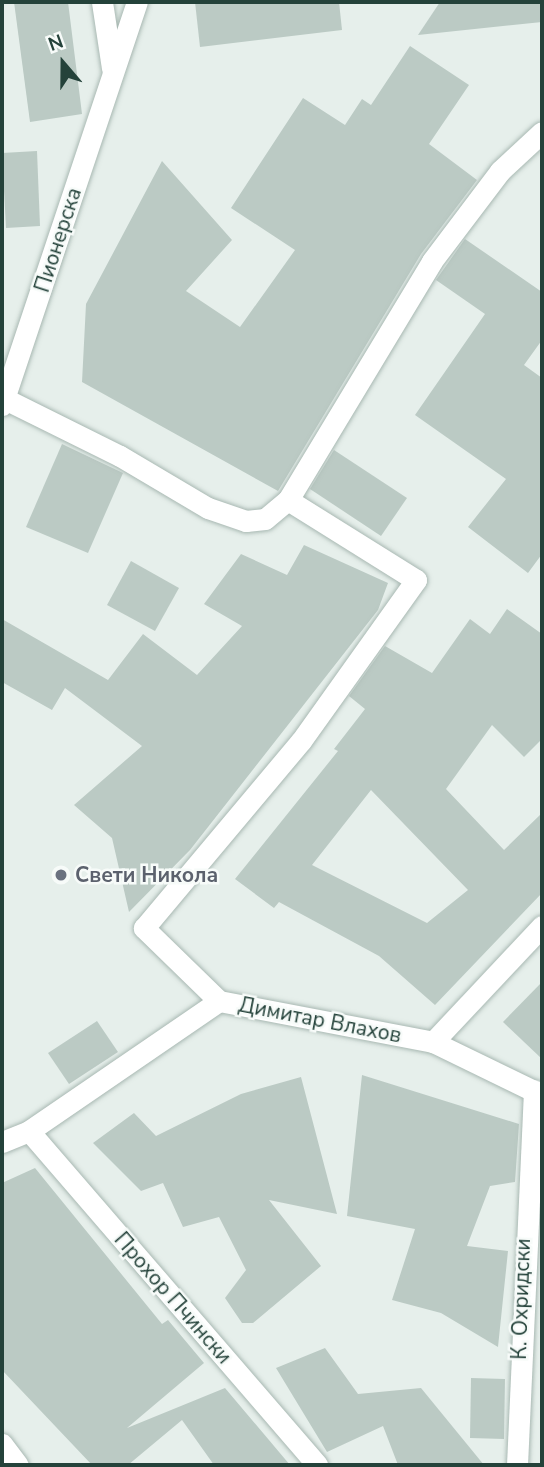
<!DOCTYPE html>
<meta charset="utf-8">
<style>
body{margin:0}
#map{position:relative;width:544px;height:1467px;overflow:hidden;background:#e6efeb;font-family:"Nunito Sans",sans-serif}
div>[style]{position:absolute}
.building>*{inset:0;background:#bbcac4}
.roads{filter:drop-shadow(0 0 2px #a8b8b2) drop-shadow(0 0 2px #a8b8b2)}
.minor>*{height:21px;margin:-10.5px;padding:0 10.5px;transform-origin:10.5px;border-radius:10.5px;background:#fff}
.dots>*{width:19px;height:19px;translate:-50% -50%;box-sizing:border-box;border:4px solid #f7fbf9;border-radius:50%}
span{translate:-50% -50%;white-space:nowrap;text-align:center;line-height:1.15;-webkit-text-stroke:5px #f7fbf9;paint-order:stroke}
.street-label{font-size:21px;color:#24423a}
.worship-label{font-size:21px;color:#5b616d;font-weight:700}
.left{translate:0 -50%;text-align:left}
.frame{position:absolute;inset:0;border:4px solid #24423a;pointer-events:none}
.north{position:absolute;left:28px;top:28px;width:70px;height:70px;-webkit-text-stroke:5px #f7fbf9;paint-order:stroke;rotate:340deg;font-size:19px;font-weight:700;line-height:28px;text-align:center;color:#24423a}
.north::after{content:'';display:block;margin:auto;width:24px;height:32px;background:#24423a;clip-path:polygon(50% 0,100% 100%,50% 72%,0 100%)}
</style>
<div id="map">
<div class="building">
<i style="clip-path:polygon(14px 2px,68px 2px,82px 114px,30px 122px)"></i>
<i style="clip-path:polygon(195px 2px,339px 2px,342px 30px,200px 47px)"></i>
<i style="clip-path:polygon(440px 2px,542px 2px,542px 22px,418px 35px)"></i>
<i style="clip-path:polygon(410px 46px,469px 85px,429px 144px,477px 180px,421px 254px,278px 491px,82px 382px,86px 304px,162px 161px,232px 240px,186px 291px,240px 327px,295px 250px,231px 208px,303px 98px,345px 125px,362px 99px,371px 105px)"></i>
<i style="clip-path:polygon(37px 151px,40px 226px,6px 228px,2px 153px)"></i>
<i style="clip-path:polygon(465px 239px,542px 292px,542px 340px,524px 365px,542px 378px,542px 554px,528px 573px,468px 527px,506px 479px,415px 415px,485px 314px,436px 280px)"></i>
<i style="clip-path:polygon(62px 444px,123px 473px,88px 553px,26px 527px)"></i>
<i style="clip-path:polygon(334px 450px,407px 498px,381px 536px,310px 489px)"></i>
<i style="clip-path:polygon(304px 545px,388px 583px,378px 610px,190px 850px,129px 912px,112px 838px,74px 805px,142px 746px,65px 688px,52px 710px,2px 682px,2px 619px,108px 680px,143px 634px,197px 675px,242px 626px,204px 604px,241px 554px,287px 575px)"></i>
<i style="clip-path:polygon(131px 561px,179px 588px,155px 631px,107px 605px)"></i>
<i style="clip-path:polygon(evenodd,507px 609px,542px 634px,542px 739px,524px 757px,492px 725px,446px 789px,504px 850px,542px 813px,542px 893px,435px 1005px,379px 956px,279px 902px,274px 908px,235px 879px,338px 751px,334px 749px,365px 709px,349px 696px,385px 646px,432px 673px,470px 619px,490px 634px,507px 609px,371px 790px,468px 890px,427px 923px,312px 865px,371px 790px)"></i>
<i style="clip-path:polygon(542px 982px,542px 1059px,503px 1022px)"></i>
<i style="clip-path:polygon(97px 1021px,118px 1052px,69px 1084px,48px 1053px)"></i>
<i style="clip-path:polygon(362px 1075px,519px 1124px,515px 1182px,490px 1186px,467px 1246px,508px 1251px,498px 1347px,441px 1313px,392px 1300px,415px 1229px,347px 1216px)"></i>
<i style="clip-path:polygon(301px 1077px,337px 1214px,269px 1200px,321px 1266px,253px 1323px,242px 1323px,225px 1298px,246px 1270px,219px 1217px,183px 1227px,163px 1183px,141px 1191px,93px 1143px,134px 1113px,156px 1136px,241px 1094px)"></i>
<i style="clip-path:polygon(35px 1168px,162px 1324px,168px 1320px,204px 1363px,127px 1428px,225px 1388px,290px 1465px,214px 1465px,182px 1420px,128px 1465px,92px 1465px,2px 1370px,2px 1183px)"></i>
<i style="clip-path:polygon(325px 1348px,358px 1394px,421px 1388px,484px 1465px,398px 1465px,383px 1426px,327px 1452px,276px 1368px)"></i>
<i style="clip-path:polygon(471px 1378px,505px 1379px,504px 1439px,470px 1438px)"></i>
</div>
<div class="roads">
<div class="minor">
<i style="left:102px;top:2px;width:67px;rotate:81.4deg"></i>
<i style="left:5px;top:399px;width:128px;rotate:26.4deg"></i>
<i style="left:120px;top:456px;width:102px;rotate:30.6deg"></i>
<i style="left:208px;top:508px;width:40px;rotate:18.9deg"></i>
<i style="left:246px;top:521px;width:19px;rotate:-6deg"></i>
<i style="left:265px;top:519px;width:30px;rotate:-40deg"></i>
<i style="left:2px;top:405px;width:425px;rotate:-71.5deg"></i>
<i style="left:219px;top:1001px;width:105px;rotate:-135.8deg"></i>
<i style="left:144px;top:928px;width:244px;rotate:-50deg"></i>
<i style="left:301px;top:741px;width:198px;rotate:-54.5deg"></i>
<i style="left:416px;top:580px;width:151px;rotate:-148deg"></i>
<i style="left:288px;top:500px;width:279px;rotate:-58.9deg"></i>
<i style="left:432px;top:261px;width:113px;rotate:-52.9deg"></i>
<i style="left:500px;top:171px;width:57px;rotate:-42.9deg"></i>
<i style="left:433px;top:1042px;width:159px;rotate:-46.8deg"></i>
<i style="left:29px;top:1131px;width:441px;rotate:49.2deg"></i>
<i style="left:2px;top:1142px;width:29px;rotate:-22deg"></i>
<i style="left:29px;top:1131px;width:230px;rotate:-34.4deg"></i>
<i style="left:219px;top:1001px;width:218px;rotate:10.8deg"></i>
<i style="left:433px;top:1042px;width:121px;rotate:25.9deg"></i>
<i style="left:2px;top:1444px;width:26px;rotate:53deg"></i>
<i style="left:517px;top:1465px;width:375px;rotate:-87.4deg"></i>
</div>
</div>
<div class="dots">
<i style="left:61px;top:875px;background:#6b7280"></i>
</div>
<div class="street-label">
<span style="left:58px;top:240px;rotate:-72deg">Пионерска</span>
<span style="left:320px;top:1020px;rotate:11deg">Димитар Влахов</span>
<span style="left:173px;top:1298px;rotate:49deg">Прохор Пчински</span>
<span style="left:521px;top:1299px;rotate:-88deg">К. Охридски</span>
</div>
<div class="worship-label">
<span class="left" style="left:75px;top:875px">Свети Никола</span>
</div>
<div class="frame"></div>
<div class="north">N</div>
</div>
